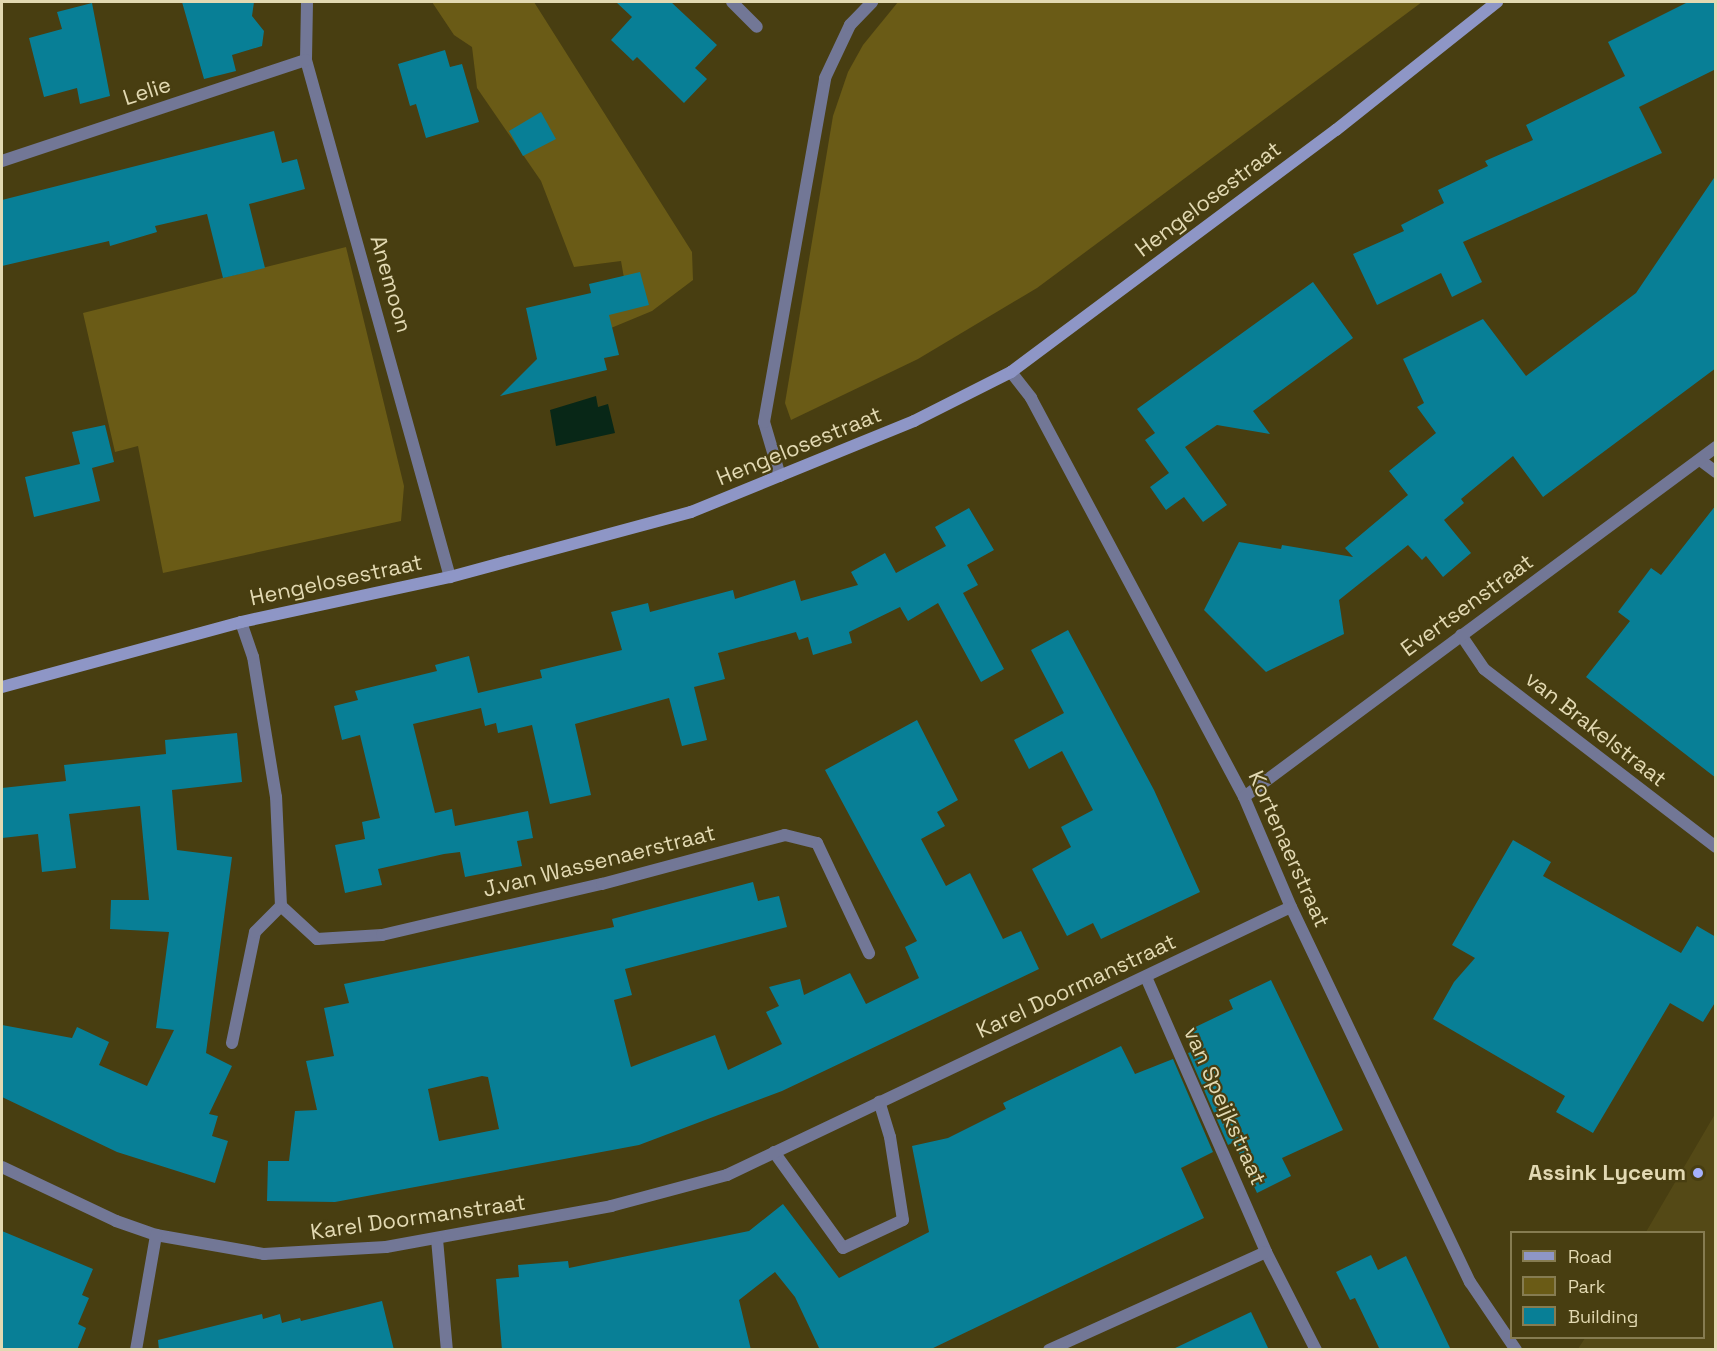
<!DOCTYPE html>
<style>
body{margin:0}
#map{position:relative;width:1717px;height:1351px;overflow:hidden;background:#483e11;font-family:"Space Grotesk",sans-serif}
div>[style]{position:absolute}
.built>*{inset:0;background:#544916}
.green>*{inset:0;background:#6a5b16}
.water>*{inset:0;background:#082717}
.building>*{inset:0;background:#087f96}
.lane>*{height:12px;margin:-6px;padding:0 6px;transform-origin:6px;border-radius:6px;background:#727796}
.street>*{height:12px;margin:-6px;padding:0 6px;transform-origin:6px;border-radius:6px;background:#727796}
.secondary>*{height:12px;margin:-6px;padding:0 6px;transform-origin:6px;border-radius:6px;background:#8e96c6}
.dots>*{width:16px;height:16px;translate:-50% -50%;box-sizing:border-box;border:3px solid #483e11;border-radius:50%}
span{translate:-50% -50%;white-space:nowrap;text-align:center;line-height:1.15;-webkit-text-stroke:4.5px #483e11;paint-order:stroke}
.street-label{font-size:22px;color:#e2d9b2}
.poi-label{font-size:22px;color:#e2d9b2;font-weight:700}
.right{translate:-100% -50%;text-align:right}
.frame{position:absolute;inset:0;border:3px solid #e2d9b2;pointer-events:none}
.legend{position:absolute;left:1510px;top:1231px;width:195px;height:108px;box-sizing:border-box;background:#483e11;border:2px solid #867c51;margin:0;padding:8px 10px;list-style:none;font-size:18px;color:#e2d9b2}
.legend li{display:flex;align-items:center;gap:12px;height:30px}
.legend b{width:30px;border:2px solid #867c51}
</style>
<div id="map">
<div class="built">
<i style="clip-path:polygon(1715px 1114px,1715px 1349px,1578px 1349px,1585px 1338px,1704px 1338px,1704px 1232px,1646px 1232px)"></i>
</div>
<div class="green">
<i style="clip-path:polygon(432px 2px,534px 2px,692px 252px,693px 280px,652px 311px,611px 328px,602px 300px,627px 295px,621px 261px,574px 267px,541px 181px,477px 88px,472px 47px,454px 35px)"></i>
<i style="clip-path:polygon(898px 2px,1422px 2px,1037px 288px,918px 359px,791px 420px,785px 403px,833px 116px,848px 72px,863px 45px)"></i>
<i style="clip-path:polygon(346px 247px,404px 486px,401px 521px,163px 573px,138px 446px,115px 452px,83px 313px)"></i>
</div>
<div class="water">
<i style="clip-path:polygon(596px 396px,598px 407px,608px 404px,615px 433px,556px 446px,550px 410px)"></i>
</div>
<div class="building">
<i style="clip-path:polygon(182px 2px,254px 2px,252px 16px,264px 31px,262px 46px,232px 55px,236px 71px,204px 79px)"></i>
<i style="clip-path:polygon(616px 2px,671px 2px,717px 45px,695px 68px,707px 79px,684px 103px,637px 57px,633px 61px,611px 40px,632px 17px)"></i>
<i style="clip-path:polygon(1688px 2px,1716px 2px,1716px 69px,1639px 107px,1662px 153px,1463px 242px,1482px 282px,1452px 297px,1441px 273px,1377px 305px,1353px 254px,1404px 231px,1401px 225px,1444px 203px,1438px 190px,1488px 166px,1485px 161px,1533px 140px,1526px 125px,1625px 76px,1608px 42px)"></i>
<i style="clip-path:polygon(92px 3px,110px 96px,80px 104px,77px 88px,44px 97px,29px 38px,62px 29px,57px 12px)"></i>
<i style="clip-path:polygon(445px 50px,450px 67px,462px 64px,479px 122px,426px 138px,416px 104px,410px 106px,398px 64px)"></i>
<i style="clip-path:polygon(541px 112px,556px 139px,523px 156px,509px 131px)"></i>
<i style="clip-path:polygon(274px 131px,282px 163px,297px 159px,305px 189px,249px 204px,265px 268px,223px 278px,207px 214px,155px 226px,157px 232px,110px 246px,109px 241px,2px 266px,2px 200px)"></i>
<i style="clip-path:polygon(1716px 175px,1716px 368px,1543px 497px,1513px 456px,1461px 499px,1464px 503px,1444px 520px,1471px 553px,1443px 577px,1426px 556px,1422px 560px,1408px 545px,1339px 600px,1344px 634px,1266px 672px,1204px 610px,1239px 542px,1281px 549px,1282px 545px,1353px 557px,1345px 548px,1408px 495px,1389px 471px,1436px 433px,1417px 407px,1424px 403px,1403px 359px,1483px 319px,1526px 376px,1636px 293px)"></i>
<i style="clip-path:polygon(640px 272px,649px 305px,609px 315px,619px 355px,604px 358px,607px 370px,500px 396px,537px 359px,526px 308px,591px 293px,589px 284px)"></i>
<i style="clip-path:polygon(1313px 282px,1353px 338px,1253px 411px,1270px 434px,1217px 425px,1185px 447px,1227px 505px,1203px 522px,1184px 497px,1166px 510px,1150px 487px,1169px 473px,1145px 440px,1155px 433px,1137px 409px)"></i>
<i style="clip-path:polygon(105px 425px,114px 462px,92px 468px,100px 501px,34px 517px,25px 477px,80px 464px,72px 432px)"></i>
<i style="clip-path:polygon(1716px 505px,1716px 778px,1586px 677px,1630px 621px,1618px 612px,1651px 568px,1661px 575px)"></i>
<i style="clip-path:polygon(969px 508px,994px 550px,967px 565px,978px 585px,963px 593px,1004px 669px,981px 682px,938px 603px,908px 621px,900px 607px,849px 632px,852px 643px,813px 655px,808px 637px,799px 640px,796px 632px,718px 653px,725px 679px,694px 687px,707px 740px,682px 746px,669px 698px,575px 724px,591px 795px,550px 804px,532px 725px,498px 733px,496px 723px,485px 726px,481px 708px,413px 724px,435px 813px,452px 809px,455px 826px,528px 811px,533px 838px,517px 841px,522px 866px,465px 877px,460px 852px,444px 854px,378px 869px,382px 885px,345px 893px,335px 845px,365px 839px,362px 822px,380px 818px,360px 735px,342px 740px,334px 706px,358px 700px,355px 691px,437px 671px,435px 665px,469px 656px,478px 693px,542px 678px,540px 670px,622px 650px,611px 612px,648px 603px,650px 612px,733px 590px,735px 599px,795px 580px,801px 601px,858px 585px,851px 572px,885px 553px,896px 573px,946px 546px,935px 527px)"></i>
<i style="clip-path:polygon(1068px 630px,1154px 790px,1200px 892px,1101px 939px,1093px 923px,1067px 936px,1032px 869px,1071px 847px,1061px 827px,1093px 810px,1062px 751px,1029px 769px,1014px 740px,1064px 713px,1031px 650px)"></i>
<i style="clip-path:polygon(evenodd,917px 720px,958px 800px,937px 812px,945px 826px,921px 839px,946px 886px,970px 873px,1003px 939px,1021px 931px,1039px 969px,782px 1091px,639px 1145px,335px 1202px,267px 1201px,268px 1161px,289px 1161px,295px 1111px,317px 1110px,306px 1061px,334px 1056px,324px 1008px,349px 1003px,344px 984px,614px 927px,612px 919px,753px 882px,758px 901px,779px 896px,787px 927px,625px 969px,632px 995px,614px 1000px,631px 1067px,715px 1035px,728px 1070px,782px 1044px,766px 1012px,779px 1006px,769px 987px,800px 979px,804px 995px,850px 973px,866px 1004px,919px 978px,905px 947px,917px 941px,825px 770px,917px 720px,482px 1076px,488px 1077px,499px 1129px,439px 1141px,428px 1089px,482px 1076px)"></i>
<i style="clip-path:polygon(237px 733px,242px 782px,172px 790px,177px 850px,232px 857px,206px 1053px,232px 1066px,209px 1114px,218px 1116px,212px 1136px,228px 1141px,215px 1183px,117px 1152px,2px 1097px,2px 1025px,72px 1038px,77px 1027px,109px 1042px,99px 1065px,147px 1086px,174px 1030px,156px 1028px,169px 932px,110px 929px,111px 900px,149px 900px,140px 806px,69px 814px,76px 868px,42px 872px,38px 834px,2px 838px,2px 788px,66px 781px,64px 765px,166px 754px,165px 740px)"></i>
<i style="clip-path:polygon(1513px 840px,1551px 862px,1543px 876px,1681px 953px,1697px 926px,1716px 937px,1716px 1001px,1703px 1022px,1670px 1003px,1593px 1133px,1556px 1112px,1565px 1096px,1433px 1019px,1454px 982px,1475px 958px,1452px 945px)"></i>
<i style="clip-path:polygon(1271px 980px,1343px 1130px,1282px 1158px,1291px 1176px,1257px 1193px,1234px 1142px,1228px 1145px,1188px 1053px,1194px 1051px,1185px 1032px,1233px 1009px,1229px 1000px)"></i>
<i style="clip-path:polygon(1121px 1046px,1135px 1074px,1173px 1059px,1213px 1152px,1181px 1168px,1204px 1218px,929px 1350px,820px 1350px,795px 1297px,775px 1272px,739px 1300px,751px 1350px,502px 1350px,496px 1279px,519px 1277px,518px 1265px,568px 1261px,569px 1268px,749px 1231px,783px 1204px,839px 1278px,929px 1232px,912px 1146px,948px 1138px,1006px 1109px,1003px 1103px)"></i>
<i style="clip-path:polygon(2px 1231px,93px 1269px,82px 1295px,89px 1298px,78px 1324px,86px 1328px,77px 1350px,2px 1350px)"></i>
<i style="clip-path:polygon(1371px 1255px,1378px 1270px,1406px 1256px,1451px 1350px,1380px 1350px,1355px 1298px,1350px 1300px,1336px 1272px)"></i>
<i style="clip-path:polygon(382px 1301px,394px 1350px,159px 1350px,158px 1340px,262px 1314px,263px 1319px,280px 1314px,282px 1323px,300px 1318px,301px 1321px)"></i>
<i style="clip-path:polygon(1251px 1312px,1269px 1350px,1171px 1350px)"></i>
</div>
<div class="lane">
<i style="left:780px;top:476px;width:56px;rotate:-106.5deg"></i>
<i style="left:764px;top:422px;width:349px;rotate:-79.9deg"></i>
<i style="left:825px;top:78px;width:59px;rotate:-64.7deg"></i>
<i style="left:850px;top:25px;width:32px;rotate:-46deg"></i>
<i style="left:774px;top:1152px;width:118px;rotate:54.3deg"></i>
<i style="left:843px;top:1248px;width:66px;rotate:-25deg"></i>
<i style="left:903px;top:1220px;width:84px;rotate:-98.9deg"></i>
<i style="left:890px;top:1137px;width:37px;rotate:-107deg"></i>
</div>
<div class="street">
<i style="left:307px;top:2px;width:58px;rotate:91deg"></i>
<i style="left:306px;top:60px;width:537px;rotate:74.44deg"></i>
<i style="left:732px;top:2px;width:35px;rotate:45deg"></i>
<i style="left:2px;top:161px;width:320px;rotate:-18.4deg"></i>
<i style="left:1011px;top:372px;width:33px;rotate:52deg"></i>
<i style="left:1031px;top:398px;width:452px;rotate:61.9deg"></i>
<i style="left:1244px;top:797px;width:120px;rotate:66.9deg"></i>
<i style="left:1291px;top:907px;width:416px;rotate:64.5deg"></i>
<i style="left:1470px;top:1282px;width:82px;rotate:55.9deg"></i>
<i style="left:1700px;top:460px;width:20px;rotate:37deg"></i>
<i style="left:1461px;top:635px;width:41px;rotate:55.9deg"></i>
<i style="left:1484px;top:669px;width:292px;rotate:37.5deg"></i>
<i style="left:1244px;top:797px;width:588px;rotate:-36.56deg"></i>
<i style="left:281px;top:906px;width:49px;rotate:42.5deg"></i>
<i style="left:317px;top:939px;width:65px;rotate:-3.5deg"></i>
<i style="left:382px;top:935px;width:226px;rotate:-13.1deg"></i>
<i style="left:602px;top:884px;width:189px;rotate:-15deg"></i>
<i style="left:785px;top:835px;width:33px;rotate:14deg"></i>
<i style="left:817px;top:843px;width:122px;rotate:64.7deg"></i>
<i style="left:1146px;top:977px;width:300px;rotate:66.4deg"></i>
<i style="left:1266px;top:1252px;width:110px;rotate:63deg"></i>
<i style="left:232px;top:1043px;width:113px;rotate:-78.3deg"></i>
<i style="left:255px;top:932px;width:37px;rotate:-45deg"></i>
<i style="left:281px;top:906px;width:109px;rotate:-92.6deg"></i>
<i style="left:276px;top:797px;width:142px;rotate:-99.3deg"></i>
<i style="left:253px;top:657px;width:37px;rotate:-109deg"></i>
<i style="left:2px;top:1167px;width:126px;rotate:25.3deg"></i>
<i style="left:116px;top:1221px;width:42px;rotate:19.3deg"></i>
<i style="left:156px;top:1235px;width:110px;rotate:10deg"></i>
<i style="left:264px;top:1254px;width:122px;rotate:-3.3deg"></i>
<i style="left:386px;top:1247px;width:229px;rotate:-10.3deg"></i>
<i style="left:611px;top:1206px;width:120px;rotate:-15deg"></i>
<i style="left:727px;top:1175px;width:624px;rotate:-25.42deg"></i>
<i style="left:437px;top:1239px;width:111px;rotate:84.9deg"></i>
<i style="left:136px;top:1350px;width:117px;rotate:-80.1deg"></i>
<i style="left:1049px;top:1350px;width:238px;rotate:-24.3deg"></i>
</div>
<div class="secondary">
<i style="left:2px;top:687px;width:248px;rotate:-15.2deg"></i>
<i style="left:241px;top:622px;width:214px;rotate:-12.2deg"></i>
<i style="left:450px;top:577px;width:250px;rotate:-15.1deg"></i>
<i style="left:691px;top:512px;width:241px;rotate:-22.2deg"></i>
<i style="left:914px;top:421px;width:109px;rotate:-26.8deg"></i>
<i style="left:1011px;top:372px;width:405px;rotate:-36.7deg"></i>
<i style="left:1336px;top:130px;width:206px;rotate:-38.5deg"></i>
</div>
<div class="dots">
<i style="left:1698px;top:1173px;background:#a5b1fc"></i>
</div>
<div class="street-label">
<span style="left:147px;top:91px;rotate:-18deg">Lelie</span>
<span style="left:1208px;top:199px;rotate:-37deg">Hengelosestraat</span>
<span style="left:391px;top:284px;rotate:74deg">Anemoon</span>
<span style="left:799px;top:446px;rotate:-22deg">Hengelosestraat</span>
<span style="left:336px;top:580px;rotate:-12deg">Hengelosestraat</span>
<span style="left:1467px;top:605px;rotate:-36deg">Evertsenstraat</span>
<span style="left:1596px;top:729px;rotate:38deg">van Brakelstraat</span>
<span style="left:1289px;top:849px;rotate:66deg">Kortenaerstraat</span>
<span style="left:599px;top:861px;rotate:-14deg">J.van Wassenaerstraat</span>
<span style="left:1076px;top:986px;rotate:-25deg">Karel Doormanstraat</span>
<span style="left:1225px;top:1106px;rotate:66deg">van Speijkstraat</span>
<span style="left:418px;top:1217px;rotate:-8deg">Karel Doormanstraat</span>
</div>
<div class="poi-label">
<span class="right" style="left:1686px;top:1173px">Assink Lyceum</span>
</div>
<div class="frame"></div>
<ul class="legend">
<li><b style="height:8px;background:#8e96c6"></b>Road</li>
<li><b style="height:16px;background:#6a5b16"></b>Park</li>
<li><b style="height:16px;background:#087f96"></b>Building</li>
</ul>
</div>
